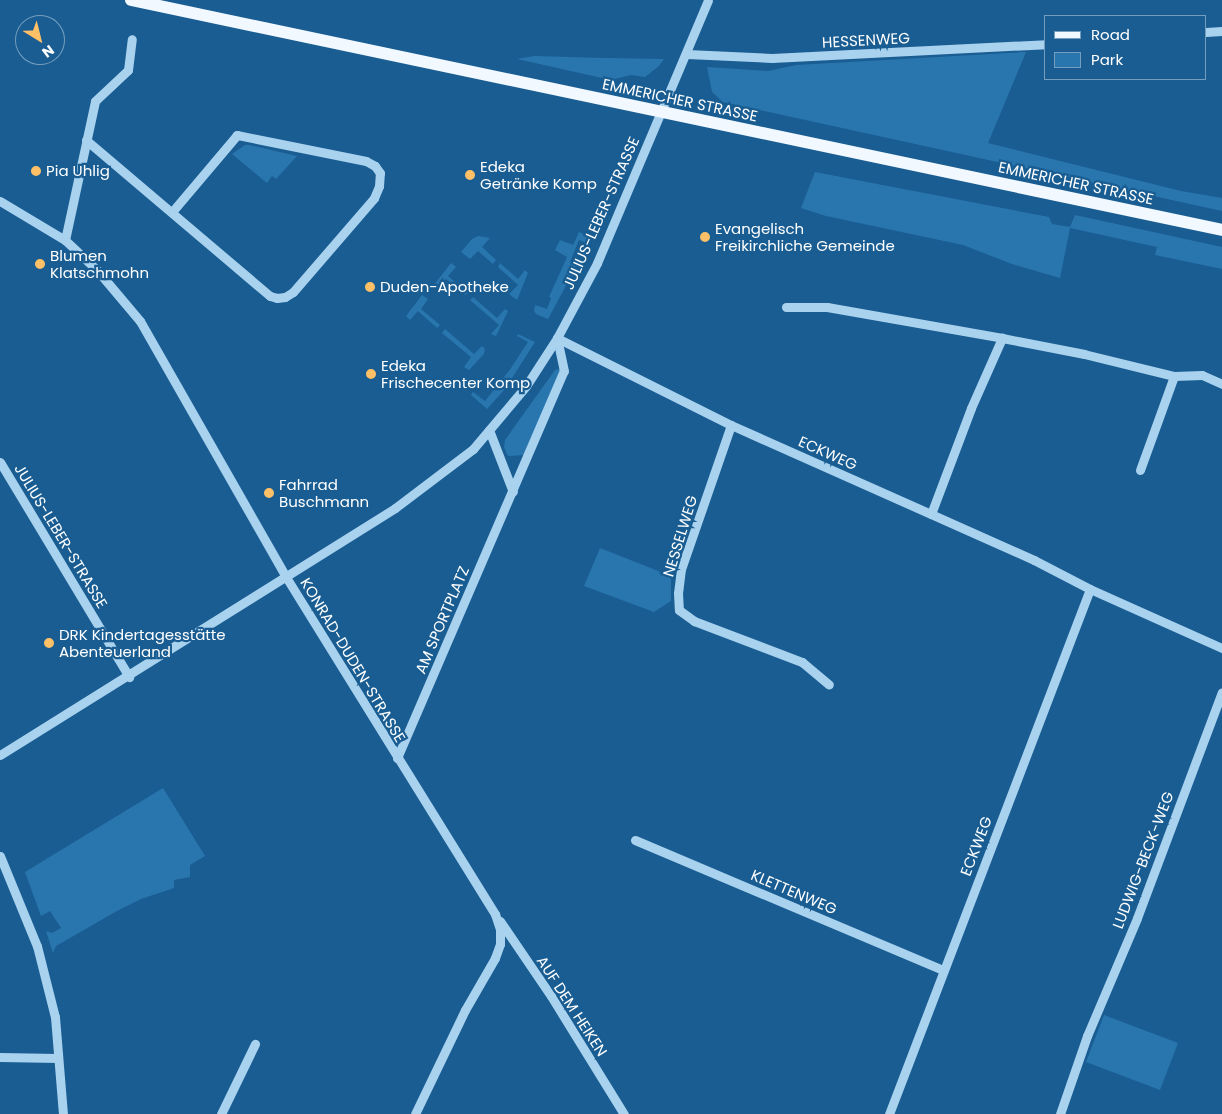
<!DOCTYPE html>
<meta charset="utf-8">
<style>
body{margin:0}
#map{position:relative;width:1222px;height:1114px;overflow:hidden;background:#195d92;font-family:Poppins,sans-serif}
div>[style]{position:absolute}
.green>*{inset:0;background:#2976ae}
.minor>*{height:9px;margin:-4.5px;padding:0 4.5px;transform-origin:4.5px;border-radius:4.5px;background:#a9d2ef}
.major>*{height:12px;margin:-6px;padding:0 6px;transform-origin:6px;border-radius:6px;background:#f1f8ff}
.dots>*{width:14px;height:14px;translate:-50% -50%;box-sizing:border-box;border:2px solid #195d92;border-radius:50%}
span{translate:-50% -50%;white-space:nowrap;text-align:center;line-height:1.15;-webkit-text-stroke:4.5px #195d92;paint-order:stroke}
.street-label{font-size:15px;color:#fff}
.poi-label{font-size:15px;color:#fff}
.left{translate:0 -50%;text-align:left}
.legend{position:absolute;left:1044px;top:15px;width:162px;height:65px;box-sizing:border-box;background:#195d92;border:1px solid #759ebe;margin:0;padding:6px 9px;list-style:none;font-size:15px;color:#fff}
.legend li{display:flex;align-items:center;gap:10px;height:25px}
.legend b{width:25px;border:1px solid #759ebe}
.north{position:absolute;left:15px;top:15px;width:50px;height:50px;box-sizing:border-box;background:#195d92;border:1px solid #759ebe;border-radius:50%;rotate:144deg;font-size:14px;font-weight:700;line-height:20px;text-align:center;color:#fff}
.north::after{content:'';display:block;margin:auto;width:18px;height:22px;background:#ffc067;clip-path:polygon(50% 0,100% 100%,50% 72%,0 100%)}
</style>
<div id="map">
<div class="green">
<i style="clip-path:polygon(1026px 52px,988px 143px,1181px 191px,1222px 198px,1222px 211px,723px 102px,712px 92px,707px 67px,768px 71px,796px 65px)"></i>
<i style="clip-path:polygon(534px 56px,604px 58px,664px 59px,659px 66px,645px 77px,631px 75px,611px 80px,517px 59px)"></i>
<i style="clip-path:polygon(245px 145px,250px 145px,297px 156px,276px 179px,272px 176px,267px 183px,232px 154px)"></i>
<i style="clip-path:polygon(815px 172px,1049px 217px,1052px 224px,1070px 227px,1075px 215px,1222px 247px,1222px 269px,1155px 255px,1157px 247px,1070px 228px,1060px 278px,1012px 264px,963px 245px,826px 216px,801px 208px)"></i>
<i style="clip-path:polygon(579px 232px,588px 236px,586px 243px,579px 240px,570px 262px,577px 265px,548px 319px,536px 314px,534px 311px,535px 305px,547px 309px,551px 298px,549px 297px,567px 257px,555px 250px,560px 240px,573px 245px)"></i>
<i style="clip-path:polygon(478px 236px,490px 238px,482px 247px,496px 260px,493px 264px,478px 251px,470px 259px,461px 252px,472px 239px)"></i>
<i style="clip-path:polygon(451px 263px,456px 267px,448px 276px,468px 293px,465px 295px,446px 279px,438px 288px,434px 285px)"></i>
<i style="clip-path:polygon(500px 263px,518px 279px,525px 270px,528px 273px,517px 300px,509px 294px,518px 285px,498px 267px)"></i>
<i style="clip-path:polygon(422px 295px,428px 299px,421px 309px,440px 325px,437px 328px,418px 311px,410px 320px,406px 316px)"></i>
<i style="clip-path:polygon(473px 297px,497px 318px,505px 309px,508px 311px,496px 336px,491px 334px,499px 325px,470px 300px)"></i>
<i style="clip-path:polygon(445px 329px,474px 354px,482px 346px,485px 349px,484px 354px,469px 370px,464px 367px,471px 357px,442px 333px)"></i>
<i style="clip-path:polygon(518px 334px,535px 342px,505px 389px,487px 409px,471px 395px,473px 392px,485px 401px,509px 371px,528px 342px,517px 336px)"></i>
<i style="clip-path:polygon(561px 368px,525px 455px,508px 456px,504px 447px,505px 440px,555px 370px)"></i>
<i style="clip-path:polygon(600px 548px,671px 576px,671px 601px,654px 612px,584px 586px)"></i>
<i style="clip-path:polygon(163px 788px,205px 856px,190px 865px,190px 877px,174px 880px,174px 888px,141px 899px,117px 911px,56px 946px,53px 953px,46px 931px,52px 933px,61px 928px,50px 911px,41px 916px,25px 872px)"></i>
<i style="clip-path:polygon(1104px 1015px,1178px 1043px,1160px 1090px,1086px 1062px)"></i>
</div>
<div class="minor">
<i style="left:1206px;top:32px;width:16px;rotate:-4deg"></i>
<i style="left:687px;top:54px;width:85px;rotate:2.7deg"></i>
<i style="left:772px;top:58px;width:274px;rotate:-2.9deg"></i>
<i style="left:86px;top:140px;width:241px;rotate:40.3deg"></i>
<i style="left:270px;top:296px;width:7px;rotate:16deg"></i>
<i style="left:277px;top:298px;width:8px;rotate:-7deg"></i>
<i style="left:285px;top:297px;width:9px;rotate:-32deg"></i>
<i style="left:293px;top:292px;width:124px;rotate:-49.2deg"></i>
<i style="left:374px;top:198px;width:13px;rotate:-67deg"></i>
<i style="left:379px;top:186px;width:13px;rotate:-86deg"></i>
<i style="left:380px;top:173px;width:9px;rotate:-126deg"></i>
<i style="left:375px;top:166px;width:10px;rotate:-151deg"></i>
<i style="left:366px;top:161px;width:132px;rotate:-168.6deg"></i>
<i style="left:237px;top:135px;width:101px;rotate:130.2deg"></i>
<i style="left:0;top:201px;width:76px;rotate:31deg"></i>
<i style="left:65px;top:240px;width:44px;rotate:43.2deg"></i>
<i style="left:97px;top:270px;width:67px;rotate:49.9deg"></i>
<i style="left:140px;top:321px;width:295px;rotate:60.3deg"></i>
<i style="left:286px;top:577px;width:397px;rotate:58.2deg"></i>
<i style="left:495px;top:914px;width:16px;rotate:72deg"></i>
<i style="left:500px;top:929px;width:15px;rotate:90deg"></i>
<i style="left:500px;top:944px;width:15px;rotate:110deg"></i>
<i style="left:495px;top:958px;width:60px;rotate:120deg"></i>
<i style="left:465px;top:1010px;width:115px;rotate:115.7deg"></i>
<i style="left:65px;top:240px;width:142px;rotate:-77.8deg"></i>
<i style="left:95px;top:101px;width:45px;rotate:-43.2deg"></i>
<i style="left:128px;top:70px;width:31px;rotate:-83deg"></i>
<i style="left:786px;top:307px;width:41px"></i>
<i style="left:827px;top:307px;width:178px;rotate:10deg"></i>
<i style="left:1002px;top:338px;width:84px;rotate:11deg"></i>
<i style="left:1084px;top:354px;width:93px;rotate:13.7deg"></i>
<i style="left:1174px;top:376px;width:28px;rotate:-2deg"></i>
<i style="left:1202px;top:375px;width:22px;rotate:24deg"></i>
<i style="left:557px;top:338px;width:195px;rotate:26.6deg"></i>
<i style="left:731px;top:425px;width:332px;rotate:24deg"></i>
<i style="left:1034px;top:560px;width:63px;rotate:27.4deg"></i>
<i style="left:1090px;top:589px;width:145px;rotate:24.1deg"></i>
<i style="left:731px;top:425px;width:152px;rotate:109.1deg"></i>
<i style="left:681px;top:569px;width:24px;rotate:97deg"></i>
<i style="left:678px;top:593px;width:17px;rotate:87deg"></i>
<i style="left:679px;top:610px;width:19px;rotate:36deg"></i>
<i style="left:694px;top:621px;width:116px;rotate:20.8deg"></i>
<i style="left:802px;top:662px;width:35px;rotate:40deg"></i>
<i style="left:489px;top:430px;width:66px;rotate:68.8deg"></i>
<i style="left:0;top:462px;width:251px;rotate:59deg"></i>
<i style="left:1140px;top:470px;width:100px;rotate:-70.1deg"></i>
<i style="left:931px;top:514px;width:113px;rotate:-69.3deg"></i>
<i style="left:971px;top:408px;width:77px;rotate:-66.1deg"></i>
<i style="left:0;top:755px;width:466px;rotate:-32deg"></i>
<i style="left:395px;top:508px;width:98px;rotate:-37.1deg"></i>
<i style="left:473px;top:449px;width:82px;rotate:-49.9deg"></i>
<i style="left:526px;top:386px;width:57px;rotate:-57.1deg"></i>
<i style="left:557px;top:338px;width:85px;rotate:-61.9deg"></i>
<i style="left:597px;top:263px;width:285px;rotate:-67.1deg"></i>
<i style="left:397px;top:758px;width:421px;rotate:-66.7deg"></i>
<i style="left:564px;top:371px;width:34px;rotate:-102deg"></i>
<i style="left:635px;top:840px;width:334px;rotate:22.9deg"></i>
<i style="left:0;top:856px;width:97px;rotate:67.7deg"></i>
<i style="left:37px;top:946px;width:73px;rotate:75.8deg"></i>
<i style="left:55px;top:1017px;width:97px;rotate:85.3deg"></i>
<i style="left:500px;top:921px;width:91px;rotate:55.8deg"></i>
<i style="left:551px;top:996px;width:139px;rotate:58.3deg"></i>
<i style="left:0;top:1057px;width:58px;rotate:1deg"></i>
<i style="left:221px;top:1114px;width:78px;rotate:-64.1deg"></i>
<i style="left:889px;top:1114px;width:562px;rotate:-69.05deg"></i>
<i style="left:1060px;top:1114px;width:83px;rotate:-70.9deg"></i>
<i style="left:1087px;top:1036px;width:128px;rotate:-67deg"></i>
<i style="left:1137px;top:918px;width:241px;rotate:-69.4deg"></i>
</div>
<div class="major">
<i style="left:131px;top:0;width:1115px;rotate:11.9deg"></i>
</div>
<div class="dots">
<i style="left:36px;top:171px;background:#ffc067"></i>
<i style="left:470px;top:175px;background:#ffc067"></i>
<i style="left:705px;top:237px;background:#ffc067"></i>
<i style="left:40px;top:264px;background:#ffc067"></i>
<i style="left:370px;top:287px;background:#ffc067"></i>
<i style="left:371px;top:374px;background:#ffc067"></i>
<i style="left:269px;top:493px;background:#ffc067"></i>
<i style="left:49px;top:643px;background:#ffc067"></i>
</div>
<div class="street-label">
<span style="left:866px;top:40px;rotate:-3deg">HESSENWEG</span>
<span style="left:680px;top:100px;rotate:12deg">EMMERICHER STRASSE</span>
<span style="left:1076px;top:183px;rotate:12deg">EMMERICHER STRASSE</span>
<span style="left:601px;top:213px;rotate:-66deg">JULIUS-LEBER-STRASSE</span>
<span style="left:828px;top:453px;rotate:24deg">ECKWEG</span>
<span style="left:61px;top:536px;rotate:59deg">JULIUS-LEBER-STRASSE</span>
<span style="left:680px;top:536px;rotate:-73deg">NESSELWEG</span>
<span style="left:442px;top:620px;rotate:-67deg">AM SPORTPLATZ</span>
<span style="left:353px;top:660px;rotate:59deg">KONRAD-DUDEN-STRASSE</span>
<span style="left:976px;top:846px;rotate:-69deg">ECKWEG</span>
<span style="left:1143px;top:860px;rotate:-69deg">LUDWIG-BECK-WEG</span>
<span style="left:794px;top:892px;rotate:23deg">KLETTENWEG</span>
<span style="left:572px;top:1006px;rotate:57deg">AUF DEM HEIKEN</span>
</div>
<div class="poi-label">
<span class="left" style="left:480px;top:175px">Edeka<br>Getränke Komp</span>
<span class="left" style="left:46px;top:171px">Pia Uhlig</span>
<span class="left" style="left:715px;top:237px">Evangelisch<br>Freikirchliche Gemeinde</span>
<span class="left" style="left:50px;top:264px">Blumen<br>Klatschmohn</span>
<span class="left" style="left:380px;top:287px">Duden-Apotheke</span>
<span class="left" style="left:381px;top:374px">Edeka<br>Frischecenter Komp</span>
<span class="left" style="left:279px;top:493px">Fahrrad<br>Buschmann</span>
<span class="left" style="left:59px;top:643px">DRK Kindertagesstätte<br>Abenteuerland</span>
</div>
<ul class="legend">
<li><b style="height:6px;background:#f1f8ff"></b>Road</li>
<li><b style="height:14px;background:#2976ae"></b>Park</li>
</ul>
<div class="north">N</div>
</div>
